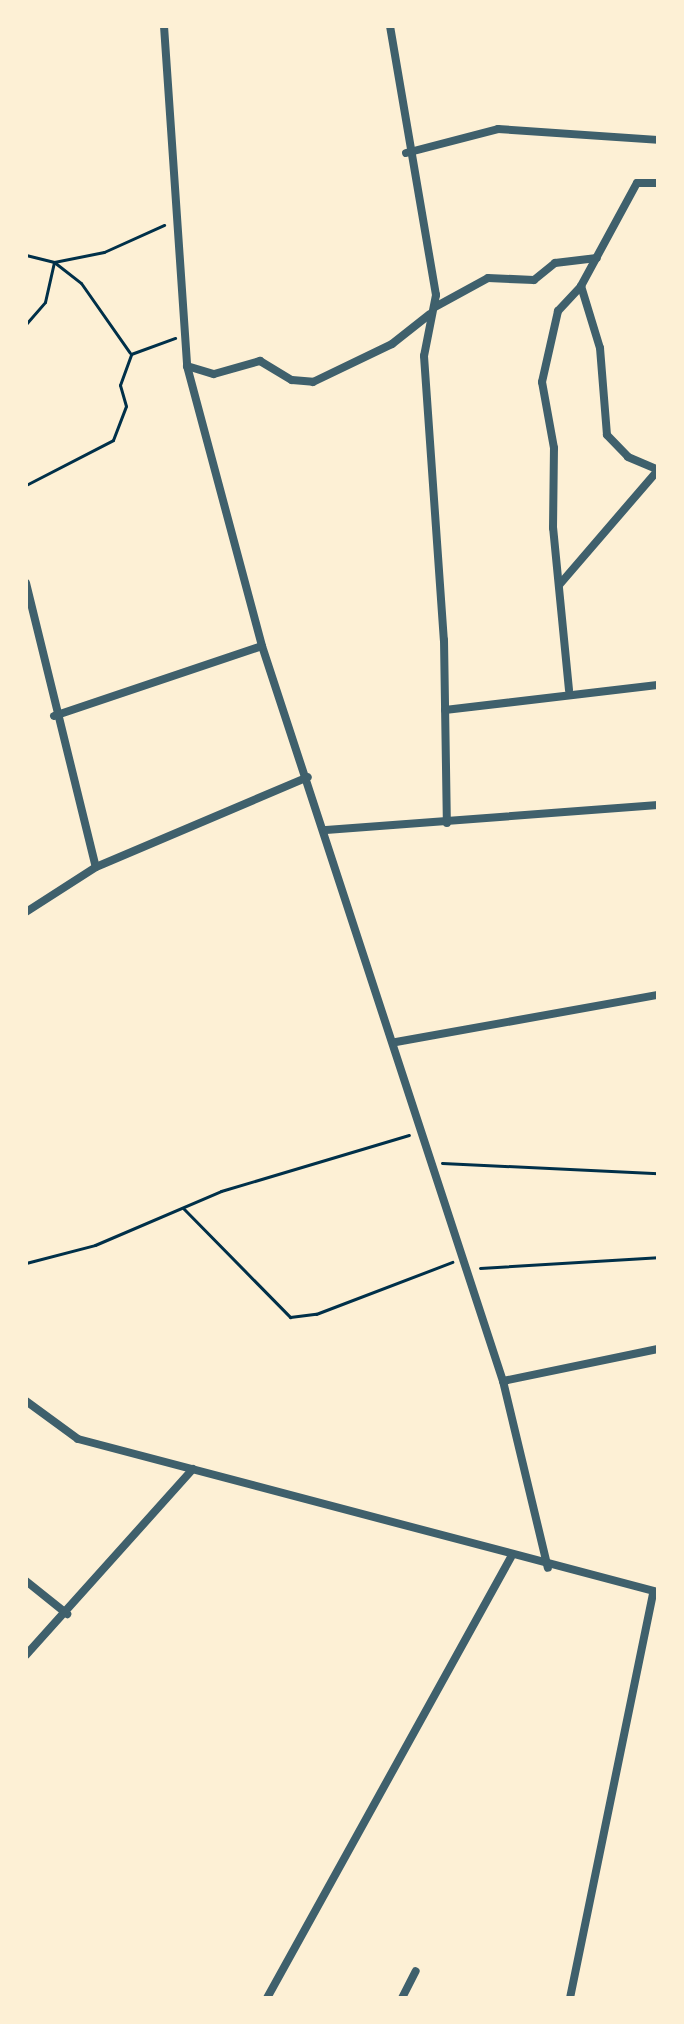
<!DOCTYPE html>
<style>
body{margin:0}
#map{position:relative;width:684px;height:2024px;overflow:hidden;background:#fdf0d5;font-family:Rubik,sans-serif}
div>[style]{position:absolute}
.path>*{height:3px;margin:-1.5px;padding:0 1.5px;transform-origin:1.5px;border-radius:1.5px;background:#003049}
.minor>*{height:8px;margin:-4px;padding:0 4px;transform-origin:4px;border-radius:4px;background:#3f606c}
span{translate:-50% -50%;white-space:nowrap;text-align:center;line-height:1.15;-webkit-text-stroke:8px #fdf0d5;paint-order:stroke}
.frame{position:absolute;inset:0;border:28px solid #fdf0d5;pointer-events:none}
</style>
<div id="map">
<div class="path">
<i style="left:26px;top:255px;width:29px;rotate:14deg"></i>
<i style="left:54px;top:262px;width:34px;rotate:38deg"></i>
<i style="left:81px;top:283px;width:85px;rotate:55deg"></i>
<i style="left:26px;top:324px;width:29px;rotate:-49deg"></i>
<i style="left:45px;top:302px;width:41px;rotate:-77.3deg"></i>
<i style="left:54px;top:262px;width:51px;rotate:-11.3deg"></i>
<i style="left:104px;top:252px;width:66px;rotate:-24.2deg"></i>
<i style="left:26px;top:485px;width:98px;rotate:-27.3deg"></i>
<i style="left:113px;top:440px;width:36px;rotate:-69deg"></i>
<i style="left:126px;top:406px;width:22px;rotate:-106deg"></i>
<i style="left:120px;top:385px;width:33px;rotate:-70deg"></i>
<i style="left:131px;top:354px;width:47px;rotate:-20deg"></i>
<i style="left:442px;top:1163px;width:216px;rotate:2.7deg"></i>
<i style="left:183px;top:1208px;width:153px;rotate:45.5deg"></i>
<i style="left:290px;top:1317px;width:26px;rotate:-7deg"></i>
<i style="left:316px;top:1314px;width:146px;rotate:-20.9deg"></i>
<i style="left:26px;top:1263px;width:71px;rotate:-14.6deg"></i>
<i style="left:95px;top:1245px;width:137px;rotate:-23.2deg"></i>
<i style="left:221px;top:1191px;width:196px;rotate:-16.6deg"></i>
<i style="left:480px;top:1268px;width:178px;rotate:-3.5deg"></i>
</div>
<div class="minor">
<i style="left:164px;top:26px;width:341px;rotate:86.1deg"></i>
<i style="left:187px;top:366px;width:290px;rotate:75deg"></i>
<i style="left:262px;top:646px;width:774px;rotate:71.85deg"></i>
<i style="left:503px;top:1381px;width:192px;rotate:76.5deg"></i>
<i style="left:390px;top:26px;width:273px;rotate:80.3deg"></i>
<i style="left:436px;top:295px;width:62px;rotate:101.1deg"></i>
<i style="left:424px;top:356px;width:285px;rotate:86deg"></i>
<i style="left:444px;top:640px;width:183px;rotate:89.1deg"></i>
<i style="left:406px;top:153px;width:95px;rotate:-14.6deg"></i>
<i style="left:498px;top:129px;width:160px;rotate:3.9deg"></i>
<i style="left:581px;top:286px;width:65px;rotate:73deg"></i>
<i style="left:600px;top:348px;width:87px;rotate:85.4deg"></i>
<i style="left:607px;top:435px;width:30px;rotate:46deg"></i>
<i style="left:628px;top:457px;width:33px;rotate:23deg"></i>
<i style="left:435px;top:307px;width:60px;rotate:-28.7deg"></i>
<i style="left:488px;top:278px;width:46px;rotate:2.5deg"></i>
<i style="left:534px;top:280px;width:27px;rotate:-39deg"></i>
<i style="left:555px;top:263px;width:42px;rotate:-6.8deg"></i>
<i style="left:187px;top:366px;width:28px;rotate:17deg"></i>
<i style="left:214px;top:374px;width:48px;rotate:-15.8deg"></i>
<i style="left:260px;top:361px;width:37px;rotate:31deg"></i>
<i style="left:292px;top:380px;width:21px;rotate:5deg"></i>
<i style="left:313px;top:382px;width:88px;rotate:-25.7deg"></i>
<i style="left:392px;top:344px;width:48px;rotate:-38.3deg"></i>
<i style="left:26px;top:583px;width:292px;rotate:76.2deg"></i>
<i style="left:560px;top:584px;width:150px;rotate:-49.3deg"></i>
<i style="left:569px;top:690px;width:163px;rotate:-95.6deg"></i>
<i style="left:553px;top:528px;width:80px;rotate:-89.3deg"></i>
<i style="left:554px;top:448px;width:67px;rotate:-100.3deg"></i>
<i style="left:542px;top:382px;width:73px;rotate:-77.3deg"></i>
<i style="left:558px;top:311px;width:34px;rotate:-47deg"></i>
<i style="left:581px;top:286px;width:117px;rotate:-61.5deg"></i>
<i style="left:637px;top:183px;width:21px"></i>
<i style="left:445px;top:710px;width:214px;rotate:-6.7deg"></i>
<i style="left:54px;top:716px;width:219px;rotate:-18.6deg"></i>
<i style="left:326px;top:830px;width:333px;rotate:-4.3deg"></i>
<i style="left:26px;top:912px;width:83px;rotate:-32.7deg"></i>
<i style="left:96px;top:867px;width:230px;rotate:-23deg"></i>
<i style="left:396px;top:1042px;width:266px;rotate:-10.2deg"></i>
<i style="left:503px;top:1381px;width:158px;rotate:-11.7deg"></i>
<i style="left:26px;top:1401px;width:64px;rotate:36.2deg"></i>
<i style="left:78px;top:1439px;width:600px;rotate:14.78deg"></i>
<i style="left:26px;top:1581px;width:53px;rotate:38.8deg"></i>
<i style="left:26px;top:1655px;width:250px;rotate:-48.1deg"></i>
<i style="left:267px;top:1998px;width:504px;rotate:-61.04deg"></i>
<i style="left:402px;top:1998px;width:30px;rotate:-63deg"></i>
<i style="left:570px;top:1998px;width:413px;rotate:-78.4deg"></i>
</div>
<div class="frame"></div>
</div>
